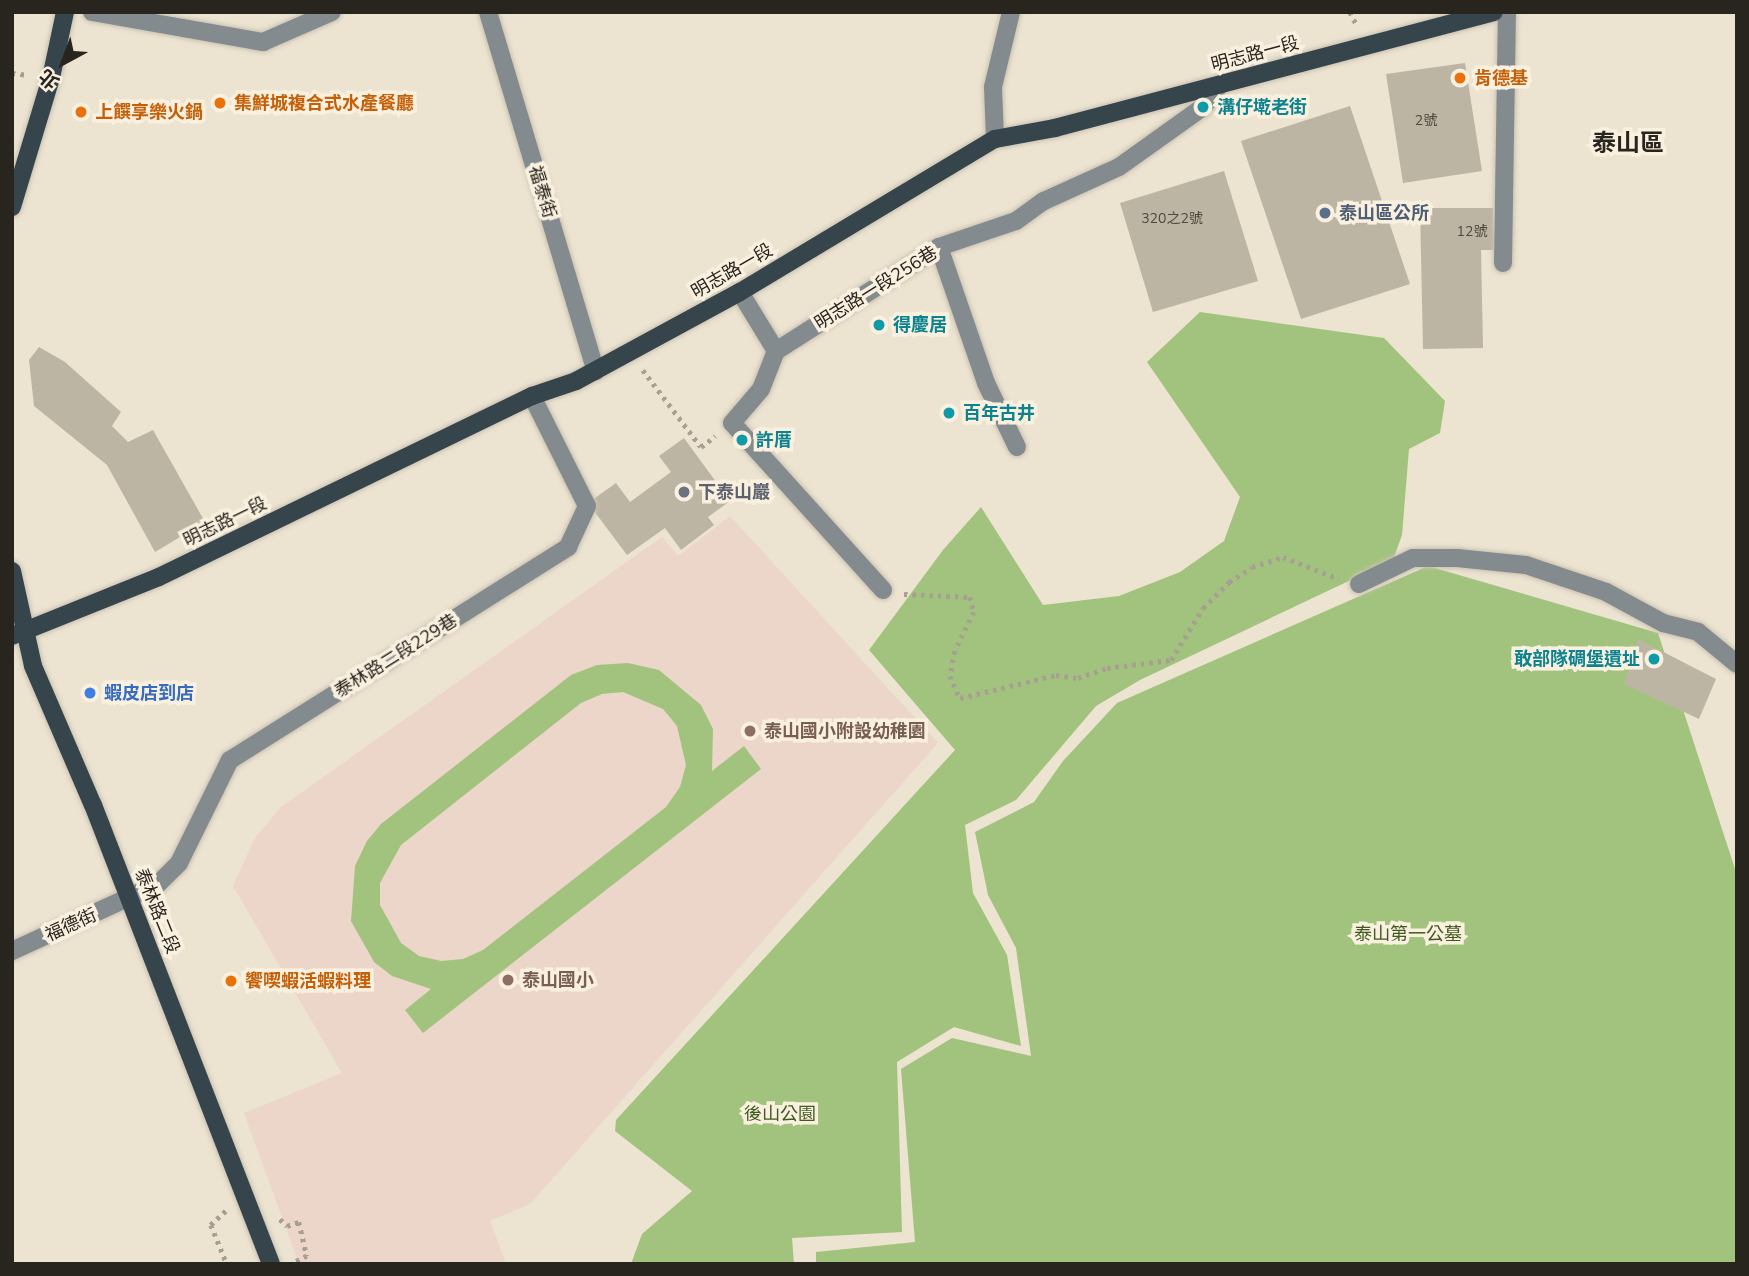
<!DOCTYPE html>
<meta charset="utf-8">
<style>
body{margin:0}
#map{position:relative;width:1749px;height:1276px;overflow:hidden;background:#ece3d1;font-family:"Nunito Sans","Noto Sans TC",sans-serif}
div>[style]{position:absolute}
.education>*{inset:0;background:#ecd5c9}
.green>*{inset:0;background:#a2c37d}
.building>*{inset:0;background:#bdb5a4}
.path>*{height:4.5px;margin-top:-2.25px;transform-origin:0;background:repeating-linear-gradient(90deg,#a7a092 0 3.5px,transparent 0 8.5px)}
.roads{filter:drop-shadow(0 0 2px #c9c1b1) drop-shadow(0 0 2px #c9c1b1)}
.minor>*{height:18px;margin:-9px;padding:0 9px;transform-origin:9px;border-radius:9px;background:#838b8f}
.major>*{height:18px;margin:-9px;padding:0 9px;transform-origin:9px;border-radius:9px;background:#36444b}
.dots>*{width:19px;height:19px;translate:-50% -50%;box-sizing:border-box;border:4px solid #f9f0df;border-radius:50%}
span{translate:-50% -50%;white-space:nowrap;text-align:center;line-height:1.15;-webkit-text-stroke:7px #f9f0df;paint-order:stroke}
.number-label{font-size:14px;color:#4d4840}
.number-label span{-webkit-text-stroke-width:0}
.street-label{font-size:18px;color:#28241e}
.food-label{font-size:18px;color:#c56008;font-weight:700}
.left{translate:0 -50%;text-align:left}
.culture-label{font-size:18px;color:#0d838f;font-weight:700}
.right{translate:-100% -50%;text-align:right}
.service-label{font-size:18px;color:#4e5e75;font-weight:700}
.worship-label{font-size:18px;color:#5b616d;font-weight:700}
.shop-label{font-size:18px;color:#366cbe;font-weight:700}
.education-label{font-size:18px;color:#785e54;font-weight:700}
.park-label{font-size:18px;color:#415b1e}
.district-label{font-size:24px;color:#28241e;font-weight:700}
.frame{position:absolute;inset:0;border:14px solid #28241e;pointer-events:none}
.north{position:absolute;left:28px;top:28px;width:70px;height:70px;-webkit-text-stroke:5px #f9f0df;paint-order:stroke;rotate:221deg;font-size:19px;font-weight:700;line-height:28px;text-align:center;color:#28241e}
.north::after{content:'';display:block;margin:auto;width:24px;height:32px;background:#28241e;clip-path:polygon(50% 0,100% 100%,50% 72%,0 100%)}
</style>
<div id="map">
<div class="education">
<i style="clip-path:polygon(730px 516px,938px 743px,530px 1204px,490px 1221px,506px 1264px,299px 1264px,244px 1113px,342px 1073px,233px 886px,255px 838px,281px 807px,662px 537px,678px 556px)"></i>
</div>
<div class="green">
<i style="clip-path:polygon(1200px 312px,1384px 338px,1445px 401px,1440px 433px,1409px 449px,1402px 535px,1393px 560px,1140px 680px,1096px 706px,1016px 800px,965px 825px,973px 893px,1007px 955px,1021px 1046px,954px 1027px,897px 1062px,902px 1232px,792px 1238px,794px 1264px,631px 1264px,642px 1234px,692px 1191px,615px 1131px,616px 1120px,955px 750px,869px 650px,943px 550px,981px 507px,1043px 605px,1119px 596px,1180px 572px,1224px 541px,1240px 497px,1147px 362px)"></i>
<i style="clip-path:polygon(1428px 566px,1658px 633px,1737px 875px,1737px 1264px,816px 1264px,816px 1252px,915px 1242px,901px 1069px,952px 1038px,1031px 1056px,1016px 948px,988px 895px,975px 832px,1034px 802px,1063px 761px,1117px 703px)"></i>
<i style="clip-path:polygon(evenodd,628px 663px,659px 670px,701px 705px,713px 729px,712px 771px,744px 746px,761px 769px,423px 1033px,405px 1010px,431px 989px,392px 976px,374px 962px,351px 921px,355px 866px,367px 841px,381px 824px,571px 675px,597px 665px,628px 663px,623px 692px,663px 709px,677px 726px,686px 765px,680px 787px,666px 807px,483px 950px,463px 959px,441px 961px,419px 956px,401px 943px,380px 905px,380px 883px,401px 845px,581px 703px,602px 694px,623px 692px)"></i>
</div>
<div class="building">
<i style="clip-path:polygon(1465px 63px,1482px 171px,1403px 183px,1386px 74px)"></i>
<i style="clip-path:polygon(1350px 106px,1410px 284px,1301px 319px,1241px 141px)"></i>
<i style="clip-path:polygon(1224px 171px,1258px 281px,1153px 312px,1120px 203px)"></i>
<i style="clip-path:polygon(1420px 208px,1493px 208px,1494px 250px,1481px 250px,1483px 348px,1423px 349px)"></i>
<i style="clip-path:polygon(39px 347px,65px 362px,121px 412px,112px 426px,128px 442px,153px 430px,205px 522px,155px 552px,107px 465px,34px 406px,29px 360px)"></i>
<i style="clip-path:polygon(684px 438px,730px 501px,708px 517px,714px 525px,681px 550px,665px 528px,627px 555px,588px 503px,616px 483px,630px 502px,671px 472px,659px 456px)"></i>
<i style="clip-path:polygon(1638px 639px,1716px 679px,1699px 719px,1624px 684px)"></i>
</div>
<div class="path">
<i style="left:1350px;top:12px;width:13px;rotate:63deg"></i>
<i style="left:12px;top:73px;width:17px;rotate:7deg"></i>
<i style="left:643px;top:370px;width:96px;rotate:53deg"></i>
<i style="left:701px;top:447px;width:18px;rotate:-38deg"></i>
<i style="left:904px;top:594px;width:66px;rotate:2.6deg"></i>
<i style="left:970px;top:597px;width:16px;rotate:75deg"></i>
<i style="left:974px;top:612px;width:43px;rotate:116deg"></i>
<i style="left:955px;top:651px;width:25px;rotate:101deg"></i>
<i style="left:950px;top:676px;width:24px;rotate:66deg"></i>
<i style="left:960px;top:698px;width:99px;rotate:-13.5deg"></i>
<i style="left:1056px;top:675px;width:22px;rotate:8deg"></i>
<i style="left:1078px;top:678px;width:31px;rotate:-19deg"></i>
<i style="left:1107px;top:668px;width:64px;rotate:-7.1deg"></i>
<i style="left:1171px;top:660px;width:61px;rotate:-58.4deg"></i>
<i style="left:1203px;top:608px;width:37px;rotate:-45deg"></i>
<i style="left:1229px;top:582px;width:27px;rotate:-33deg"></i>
<i style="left:1252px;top:567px;width:33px;rotate:-18deg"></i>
<i style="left:1283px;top:557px;width:60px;rotate:21.4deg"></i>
<i style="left:226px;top:1211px;width:21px;rotate:137deg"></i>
<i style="left:211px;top:1225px;width:42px;rotate:67.7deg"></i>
<i style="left:280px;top:1219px;width:10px;rotate:45deg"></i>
<i style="left:287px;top:1226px;width:13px;rotate:-18deg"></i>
<i style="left:299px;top:1222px;width:35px;rotate:77deg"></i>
<i style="left:307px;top:1256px;width:16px;rotate:153deg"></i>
</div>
<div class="roads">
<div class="minor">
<i style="left:92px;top:12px;width:174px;rotate:10deg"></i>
<i style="left:263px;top:42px;width:75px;rotate:-23.5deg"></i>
<i style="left:488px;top:12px;width:375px;rotate:73.3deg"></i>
<i style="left:995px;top:139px;width:52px;rotate:-92.2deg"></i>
<i style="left:993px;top:87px;width:77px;rotate:-76.5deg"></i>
<i style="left:939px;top:247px;width:144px;rotate:70.9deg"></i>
<i style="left:986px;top:383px;width:71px;rotate:64.2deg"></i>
<i style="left:1503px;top:263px;width:251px;rotate:-89.1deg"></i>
<i style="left:740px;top:292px;width:69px;rotate:58.6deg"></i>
<i style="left:1359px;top:584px;width:60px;rotate:-25.7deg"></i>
<i style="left:1413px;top:558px;width:44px"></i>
<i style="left:1457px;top:558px;width:69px;rotate:5.8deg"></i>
<i style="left:1526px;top:565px;width:84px;rotate:18.6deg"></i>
<i style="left:1606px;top:592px;width:65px;rotate:28.5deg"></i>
<i style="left:1663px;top:623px;width:36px;rotate:14deg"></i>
<i style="left:1698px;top:632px;width:50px;rotate:39.4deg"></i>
<i style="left:883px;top:590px;width:225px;rotate:-132.1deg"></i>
<i style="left:732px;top:423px;width:45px;rotate:-49.5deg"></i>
<i style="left:761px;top:389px;width:41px;rotate:-68.5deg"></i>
<i style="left:776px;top:351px;width:193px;rotate:-32.5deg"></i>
<i style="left:939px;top:247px;width:81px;rotate:-18.7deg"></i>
<i style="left:1016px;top:221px;width:34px;rotate:-36deg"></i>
<i style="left:1044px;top:201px;width:82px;rotate:-24.4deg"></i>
<i style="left:1119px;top:167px;width:103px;rotate:-35.5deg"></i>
<i style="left:1203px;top:107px;width:26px;rotate:-53deg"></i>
<i style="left:12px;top:951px;width:161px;rotate:-24.7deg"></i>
<i style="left:158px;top:884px;width:30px;rotate:-45deg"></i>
<i style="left:179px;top:863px;width:115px;rotate:-63.7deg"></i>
<i style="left:230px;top:760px;width:400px;rotate:-32.2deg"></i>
<i style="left:568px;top:547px;width:45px;rotate:-65.1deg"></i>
<i style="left:587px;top:506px;width:123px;rotate:-116.6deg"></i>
</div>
<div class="major">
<i style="left:12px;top:207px;width:135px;rotate:-73.2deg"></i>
<i style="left:51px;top:78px;width:67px;rotate:-78deg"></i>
<i style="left:12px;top:571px;width:97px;rotate:77.5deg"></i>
<i style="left:33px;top:666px;width:151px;rotate:66.7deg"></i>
<i style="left:93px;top:805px;width:492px;rotate:68.8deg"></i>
<i style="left:12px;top:636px;width:158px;rotate:-21.9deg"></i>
<i style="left:159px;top:577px;width:415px;rotate:-25.9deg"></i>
<i style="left:532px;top:396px;width:46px;rotate:-18.8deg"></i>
<i style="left:576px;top:381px;width:187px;rotate:-28.5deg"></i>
<i style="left:740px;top:292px;width:297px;rotate:-31deg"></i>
<i style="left:995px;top:139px;width:61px;rotate:-10.4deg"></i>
<i style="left:1055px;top:128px;width:454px;rotate:-14.8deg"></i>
</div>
</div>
<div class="dots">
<i style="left:1460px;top:78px;background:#e8710a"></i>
<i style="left:220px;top:103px;background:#e8710a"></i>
<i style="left:1203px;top:107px;background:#0f9aa8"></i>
<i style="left:81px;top:112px;background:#e8710a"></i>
<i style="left:1325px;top:213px;background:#5c6f8a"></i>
<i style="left:879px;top:325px;background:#0f9aa8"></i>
<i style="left:949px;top:413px;background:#0f9aa8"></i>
<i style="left:742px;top:440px;background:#0f9aa8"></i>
<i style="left:684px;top:492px;background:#6b7280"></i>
<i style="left:1654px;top:659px;background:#0f9aa8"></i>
<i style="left:90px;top:693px;background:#3f7fe0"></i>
<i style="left:750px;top:731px;background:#8d6e63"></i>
<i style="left:508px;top:980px;background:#8d6e63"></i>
<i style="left:231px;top:981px;background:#e8710a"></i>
</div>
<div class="number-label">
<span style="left:1426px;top:121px">2號</span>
<span style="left:1172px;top:219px">320之2號</span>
<span style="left:1472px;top:232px">12號</span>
</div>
<div class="street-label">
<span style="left:1255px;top:54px;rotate:-15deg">明志路一段</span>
<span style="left:542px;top:192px;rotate:73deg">福泰街</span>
<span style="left:732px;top:271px;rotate:-30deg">明志路一段</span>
<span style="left:876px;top:288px;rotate:-32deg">明志路一段256巷</span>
<span style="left:225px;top:522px;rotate:-26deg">明志路一段</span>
<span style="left:396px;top:656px;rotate:-32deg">泰林路二段229巷</span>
<span style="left:157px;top:911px;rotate:68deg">泰林路二段</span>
<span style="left:71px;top:925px;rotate:-24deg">福德街</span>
</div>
<div class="food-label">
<span class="left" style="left:1474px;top:78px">肯德基</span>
<span class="left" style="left:234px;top:103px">集鮮城複合式水產餐廳</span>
<span class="left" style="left:95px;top:112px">上饌享樂火鍋</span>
<span class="left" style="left:245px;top:981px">饗喫蝦活蝦料理</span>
</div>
<div class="culture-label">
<span class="left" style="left:1217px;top:107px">溝仔墘老街</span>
<span class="left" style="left:893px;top:325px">得慶居</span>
<span class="left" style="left:963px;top:413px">百年古井</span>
<span class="left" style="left:756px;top:440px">許厝</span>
<span class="right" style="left:1640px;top:659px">敢部隊碉堡遺址</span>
</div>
<div class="service-label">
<span class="left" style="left:1339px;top:213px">泰山區公所</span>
</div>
<div class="worship-label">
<span class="left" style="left:698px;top:492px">下泰山巖</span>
</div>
<div class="shop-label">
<span class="left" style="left:104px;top:693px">蝦皮店到店</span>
</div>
<div class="education-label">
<span class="left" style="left:764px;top:731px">泰山國小附設幼稚園</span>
<span class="left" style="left:522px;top:980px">泰山國小</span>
</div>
<div class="park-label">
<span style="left:1408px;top:934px">泰山第一公墓</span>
<span style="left:780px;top:1114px">後山公園</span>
</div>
<div class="district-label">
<span style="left:1628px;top:144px">泰山區</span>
</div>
<div class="frame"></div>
<div class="north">北</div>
</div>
